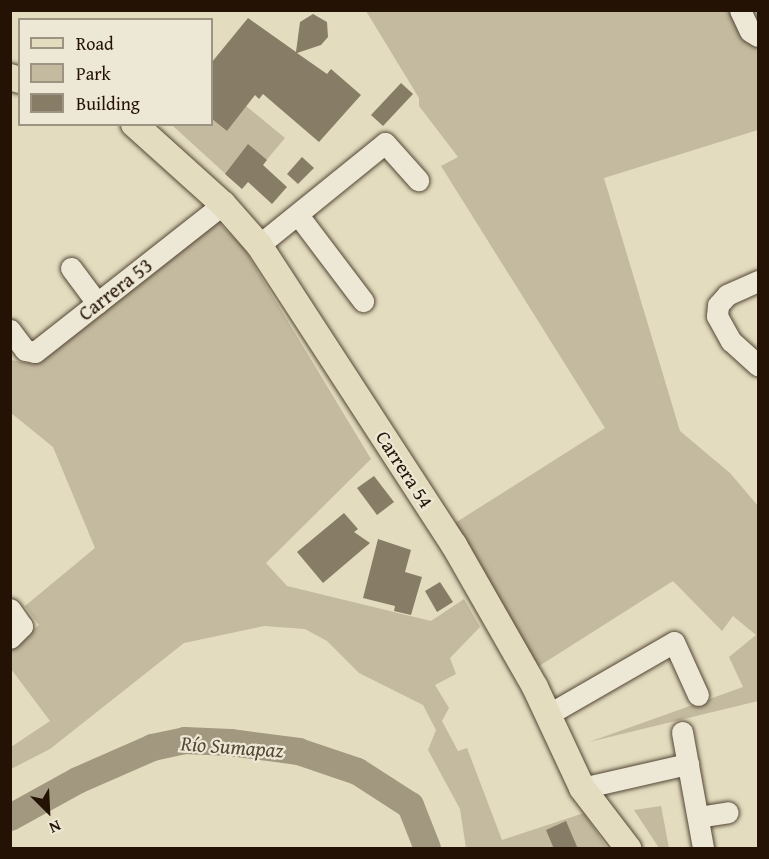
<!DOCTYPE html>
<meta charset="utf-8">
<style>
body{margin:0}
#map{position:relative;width:769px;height:859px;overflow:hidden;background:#e3dcbf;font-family:"Gentium Book Plus",serif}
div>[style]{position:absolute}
.green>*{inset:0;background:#c3ba9f}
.river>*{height:27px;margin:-13.5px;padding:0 13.5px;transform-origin:13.5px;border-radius:13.5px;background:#a29880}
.building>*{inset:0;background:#877c66}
.roads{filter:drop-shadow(0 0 2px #544534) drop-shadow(0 0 2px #544534)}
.minor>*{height:21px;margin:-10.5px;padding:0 10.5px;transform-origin:10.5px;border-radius:10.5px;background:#ede8d5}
.major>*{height:26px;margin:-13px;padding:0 13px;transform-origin:13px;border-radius:13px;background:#e3dcbf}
span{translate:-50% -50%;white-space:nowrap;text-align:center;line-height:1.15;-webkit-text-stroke:4.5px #ede8d5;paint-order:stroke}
.street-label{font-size:20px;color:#241305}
.water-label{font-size:21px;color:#564836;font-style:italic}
.frame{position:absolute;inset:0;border:12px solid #241305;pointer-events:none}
.legend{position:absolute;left:18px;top:18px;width:195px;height:108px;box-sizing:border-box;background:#ede8d5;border:2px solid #9d9382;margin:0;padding:8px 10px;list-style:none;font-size:18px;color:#241305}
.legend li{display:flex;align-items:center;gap:12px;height:30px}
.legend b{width:30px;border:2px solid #9d9382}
.north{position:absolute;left:18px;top:781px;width:60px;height:60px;-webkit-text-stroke:4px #ede8d5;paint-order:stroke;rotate:156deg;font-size:16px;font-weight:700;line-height:24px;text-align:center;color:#241305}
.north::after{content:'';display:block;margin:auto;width:21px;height:27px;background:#241305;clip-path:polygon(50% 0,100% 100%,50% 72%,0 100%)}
</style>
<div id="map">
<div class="green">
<i style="clip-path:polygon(366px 11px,758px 11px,758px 130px,604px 178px,680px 431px,730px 473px,758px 506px,758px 701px,589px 742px,743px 687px,729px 657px,756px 635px,733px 616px,722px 631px,673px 581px,536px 668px,455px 523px,605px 428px,441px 166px,458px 157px,419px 106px,419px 98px)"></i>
<i style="clip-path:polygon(246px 106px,285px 138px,242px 189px,172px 125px,212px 124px,212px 119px,227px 131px)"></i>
<i style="clip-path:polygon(218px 222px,243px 247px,371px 459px,266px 563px,287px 586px,431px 621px,464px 599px,480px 627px,450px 658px,456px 674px,435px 685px,449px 708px,442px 721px,458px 751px,467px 748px,502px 840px,584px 813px,607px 848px,466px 848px,460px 809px,428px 750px,436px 730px,423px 705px,359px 673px,327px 641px,305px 629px,264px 626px,184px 643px,50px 749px,11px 769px,11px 747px,50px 721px,11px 669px,11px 649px,39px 625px,25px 606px,95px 548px,53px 447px,11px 413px,11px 360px,32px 364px)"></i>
<i style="clip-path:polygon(661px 806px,669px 848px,659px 848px,634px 810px)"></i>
</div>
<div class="river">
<i style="left:10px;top:817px;width:77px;rotate:-28.9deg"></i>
<i style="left:77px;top:780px;width:82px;rotate:-23.7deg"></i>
<i style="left:152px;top:747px;width:33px;rotate:-12deg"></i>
<i style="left:184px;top:740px;width:46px;rotate:2.5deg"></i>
<i style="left:230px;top:742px;width:69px;rotate:7.5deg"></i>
<i style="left:298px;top:751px;width:62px;rotate:18.7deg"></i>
<i style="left:357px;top:771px;width:63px;rotate:32.7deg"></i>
<i style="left:410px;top:805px;width:46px;rotate:68.4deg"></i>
</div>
<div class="building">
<i style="clip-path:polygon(313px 14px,327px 22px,328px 37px,321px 45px,297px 53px,327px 74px,331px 69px,361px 95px,319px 142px,263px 94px,259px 99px,255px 95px,227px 131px,212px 119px,212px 62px,248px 18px,296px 52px,300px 22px)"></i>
<i style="clip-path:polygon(401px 83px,413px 94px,383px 126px,371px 115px)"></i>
<i style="clip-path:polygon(248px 144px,267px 160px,263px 165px,287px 187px,272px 204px,248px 182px,242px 189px,225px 174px)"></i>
<i style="clip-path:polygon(302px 157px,314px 168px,298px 184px,287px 174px)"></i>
<i style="clip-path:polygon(374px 476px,394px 502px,377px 515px,357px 488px)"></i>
<i style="clip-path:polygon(344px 513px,358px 529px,354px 532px,370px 543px,323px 583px,297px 552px)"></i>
<i style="clip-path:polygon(378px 539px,411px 550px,405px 572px,422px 577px,411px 615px,394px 611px,395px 606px,363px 598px)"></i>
<i style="clip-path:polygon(440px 582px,453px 602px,437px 612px,425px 591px)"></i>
<i style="clip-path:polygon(566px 821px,578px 849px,554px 849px,546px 830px)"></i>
</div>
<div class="roads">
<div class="minor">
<i style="left:740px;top:10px;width:23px;rotate:65deg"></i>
<i style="left:750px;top:31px;width:9px;rotate:32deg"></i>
<i style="left:298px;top:215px;width:108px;rotate:52.9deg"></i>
<i style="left:259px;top:245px;width:162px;rotate:-39deg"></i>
<i style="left:385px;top:143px;width:50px;rotate:48.3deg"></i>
<i style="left:71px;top:268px;width:44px;rotate:53.4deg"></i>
<i style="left:758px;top:281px;width:34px;rotate:156deg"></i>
<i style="left:727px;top:295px;width:13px;rotate:132deg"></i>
<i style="left:718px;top:305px;width:11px;rotate:95deg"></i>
<i style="left:717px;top:316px;width:29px;rotate:61deg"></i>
<i style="left:731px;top:341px;width:36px;rotate:42deg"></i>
<i style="left:10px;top:330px;width:25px;rotate:53deg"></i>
<i style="left:25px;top:350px;width:10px;rotate:11deg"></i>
<i style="left:35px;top:352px;width:239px;rotate:-38.2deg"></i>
<i style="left:10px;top:609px;width:21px;rotate:55deg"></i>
<i style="left:22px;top:626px;width:17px;rotate:135deg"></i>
<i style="left:549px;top:714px;width:144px;rotate:-29.9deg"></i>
<i style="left:674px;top:642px;width:58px;rotate:65.6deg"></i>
<i style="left:682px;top:732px;width:118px;rotate:79.7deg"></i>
<i style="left:582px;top:788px;width:109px;rotate:-12.8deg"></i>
<i style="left:698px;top:817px;width:30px;rotate:-9deg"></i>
</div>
<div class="major">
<i style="left:10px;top:77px;width:10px;rotate:17deg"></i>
<i style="left:134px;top:124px;width:120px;rotate:42deg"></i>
<i style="left:223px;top:204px;width:55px;rotate:48.7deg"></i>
<i style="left:259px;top:245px;width:358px;rotate:57deg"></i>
<i style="left:454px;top:545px;width:163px;rotate:60.3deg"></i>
<i style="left:535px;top:687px;width:111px;rotate:65deg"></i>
<i style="left:582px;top:788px;width:76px;rotate:52.5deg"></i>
</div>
</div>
<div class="street-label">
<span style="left:115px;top:289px;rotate:-38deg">Carrera 53</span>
<span style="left:405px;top:469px;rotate:57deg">Carrera 54</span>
</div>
<div class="water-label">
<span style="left:232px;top:747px;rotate:4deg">Río Sumapaz</span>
</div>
<div class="frame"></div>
<ul class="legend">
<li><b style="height:8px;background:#e3dcbf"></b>Road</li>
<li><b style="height:16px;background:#c3ba9f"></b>Park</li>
<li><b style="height:16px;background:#877c66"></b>Building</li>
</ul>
<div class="north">N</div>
</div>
